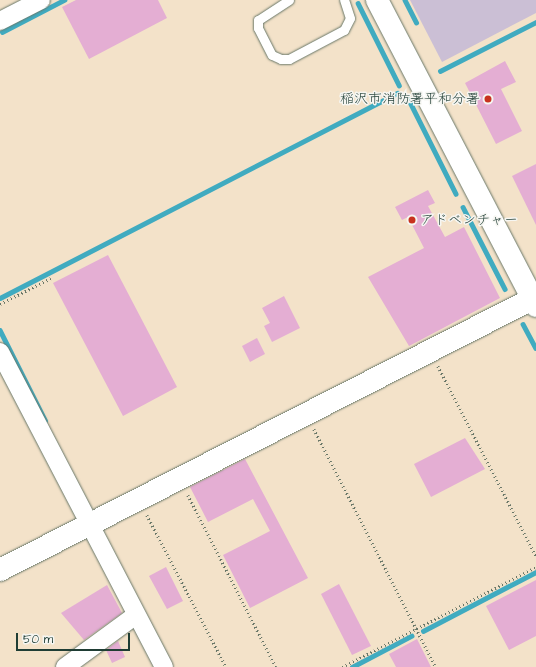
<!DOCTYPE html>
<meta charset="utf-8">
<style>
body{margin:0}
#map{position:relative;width:536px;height:667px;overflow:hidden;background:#f3e2c9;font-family:"Architects Daughter","Klee One",sans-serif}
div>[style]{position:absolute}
.industrial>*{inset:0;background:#cbbfd5}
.stream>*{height:4.5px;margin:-2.25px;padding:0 2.25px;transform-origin:2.25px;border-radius:2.25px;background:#40abc0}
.building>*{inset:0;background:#e4aed3}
.path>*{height:2.5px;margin-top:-1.25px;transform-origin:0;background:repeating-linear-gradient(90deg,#697768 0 1px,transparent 0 4px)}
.roads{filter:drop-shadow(0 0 1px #697768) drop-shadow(0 0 1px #697768)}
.lane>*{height:9px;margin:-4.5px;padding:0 4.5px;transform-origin:4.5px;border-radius:4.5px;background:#fff}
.street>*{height:18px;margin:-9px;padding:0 9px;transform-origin:9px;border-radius:9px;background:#fff}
.secondary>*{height:22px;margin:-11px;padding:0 11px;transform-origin:11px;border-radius:11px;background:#fff}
.dots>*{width:11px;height:11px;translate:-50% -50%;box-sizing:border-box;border:2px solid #f6f6f2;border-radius:50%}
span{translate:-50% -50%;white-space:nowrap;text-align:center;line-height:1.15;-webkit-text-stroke:3px #f6f6f2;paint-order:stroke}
.poi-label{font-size:14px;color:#1f3d34}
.right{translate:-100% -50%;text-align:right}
.left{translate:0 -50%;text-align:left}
.scale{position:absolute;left:16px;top:633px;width:114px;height:18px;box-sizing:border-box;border:2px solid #1f3d34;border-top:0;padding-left:5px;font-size:12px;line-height:14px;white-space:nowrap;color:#1f3d34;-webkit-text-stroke:3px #f6f6f2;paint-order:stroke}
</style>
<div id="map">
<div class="industrial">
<i style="clip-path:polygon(410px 0,536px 0,536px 13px,442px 62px)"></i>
</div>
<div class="stream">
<i style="left:405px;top:0;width:25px;rotate:63deg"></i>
<i style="left:358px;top:3px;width:92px;rotate:63.4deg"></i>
<i style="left:2px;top:32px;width:70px;rotate:-27.3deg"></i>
<i style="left:440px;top:71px;width:108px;rotate:-27deg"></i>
<i style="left:408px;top:98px;width:107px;rotate:63.4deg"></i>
<i style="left:463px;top:207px;width:92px;rotate:62.9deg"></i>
<i style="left:0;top:298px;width:447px;rotate:-27.3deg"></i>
<i style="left:523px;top:324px;width:27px;rotate:62deg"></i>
<i style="left:0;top:330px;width:101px;rotate:63.4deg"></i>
<i style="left:423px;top:631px;width:127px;rotate:-27.6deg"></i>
<i style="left:352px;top:667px;width:67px;rotate:-27.7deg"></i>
</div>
<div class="building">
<i style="clip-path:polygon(76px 0,158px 0,167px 18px,89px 59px,62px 7px)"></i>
<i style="clip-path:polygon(505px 61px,516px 82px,501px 89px,522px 131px,496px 144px,465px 83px)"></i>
<i style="clip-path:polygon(536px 164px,536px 225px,512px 176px)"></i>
<i style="clip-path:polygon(428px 190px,435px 203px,428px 206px,445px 237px,464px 227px,500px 298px,409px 346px,368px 277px,424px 248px,408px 217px,402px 220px,395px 207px)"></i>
<i style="clip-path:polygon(108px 255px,177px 387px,123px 416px,53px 283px)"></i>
<i style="clip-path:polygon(284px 296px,300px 328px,272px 342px,264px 326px,270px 323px,262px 308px)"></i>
<i style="clip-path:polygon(257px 338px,265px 354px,250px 362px,242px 346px)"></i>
<i style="clip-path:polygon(465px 438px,485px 469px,431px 497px,414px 464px)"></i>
<i style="clip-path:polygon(245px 459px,308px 578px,250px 608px,223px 555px,270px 531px,253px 499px,208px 522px,190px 487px)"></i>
<i style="clip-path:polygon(166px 567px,183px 601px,167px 609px,149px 576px)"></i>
<i style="clip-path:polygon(536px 580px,536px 636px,509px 650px,486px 606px)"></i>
<i style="clip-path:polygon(339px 584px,371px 646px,352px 655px,321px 594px)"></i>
<i style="clip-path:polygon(107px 585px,122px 613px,84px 640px,61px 613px)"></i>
<i style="clip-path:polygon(417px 639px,431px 667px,396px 667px,389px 654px)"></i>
<i style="clip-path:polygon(118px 641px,125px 657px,112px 663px,106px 650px)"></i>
</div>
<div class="path">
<i style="left:0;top:304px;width:57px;rotate:-27deg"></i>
<i style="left:438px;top:366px;width:214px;rotate:62.7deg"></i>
<i style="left:314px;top:429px;width:267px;rotate:62.9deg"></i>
<i style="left:188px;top:495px;width:193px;rotate:62.9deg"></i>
<i style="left:147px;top:515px;width:171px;rotate:62.5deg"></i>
<i style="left:342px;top:667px;width:218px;rotate:-27.3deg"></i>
</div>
<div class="roads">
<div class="lane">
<i style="left:289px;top:0;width:37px;rotate:147deg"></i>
<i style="left:258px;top:20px;width:8px;rotate:90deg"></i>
<i style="left:258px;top:28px;width:30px;rotate:63deg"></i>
<i style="left:272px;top:55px;width:10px;rotate:24deg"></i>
<i style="left:281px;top:59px;width:8px"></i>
<i style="left:289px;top:59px;width:62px;rotate:-27.8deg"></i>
<i style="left:344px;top:30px;width:13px;rotate:-63deg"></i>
<i style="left:350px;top:18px;width:19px;rotate:-108deg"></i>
</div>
<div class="street">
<i style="left:0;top:21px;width:46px;rotate:-27.1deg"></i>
<i style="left:0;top:352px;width:355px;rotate:62.5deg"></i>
<i style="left:65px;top:667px;width:88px;rotate:-36.2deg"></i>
</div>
<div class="secondary">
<i style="left:377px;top:0;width:345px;rotate:62.5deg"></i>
<i style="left:0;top:570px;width:602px;rotate:-26.99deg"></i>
</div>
</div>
<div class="dots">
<i style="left:488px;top:99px;background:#c8321e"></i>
<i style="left:412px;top:220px;background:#c8321e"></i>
</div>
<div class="poi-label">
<span class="right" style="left:480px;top:99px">稲沢市消防署平和分署</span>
<span class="left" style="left:420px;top:220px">アドベンチャー</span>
</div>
<div class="scale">50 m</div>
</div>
